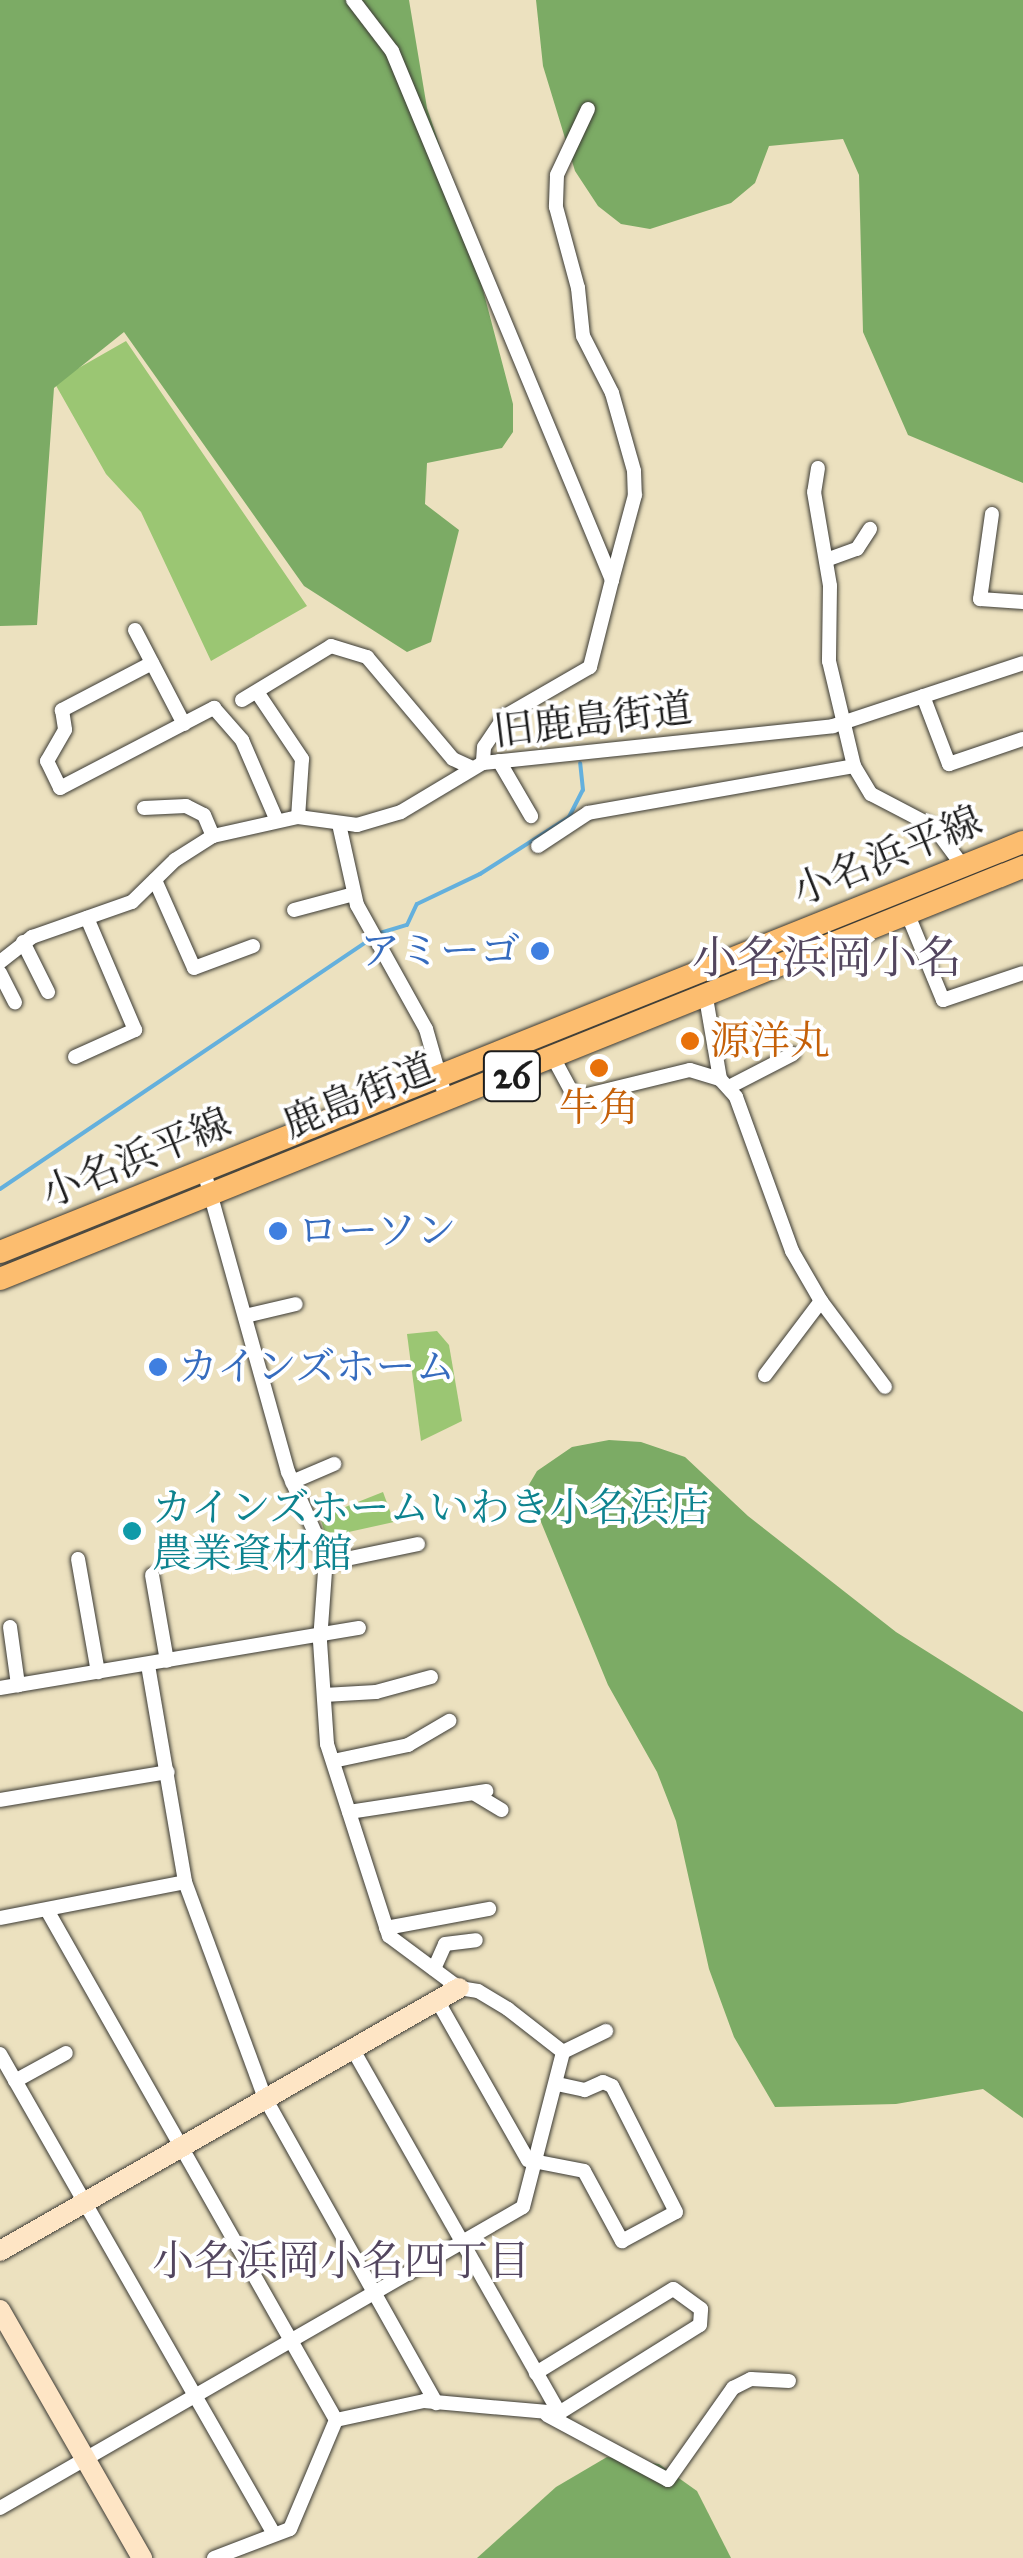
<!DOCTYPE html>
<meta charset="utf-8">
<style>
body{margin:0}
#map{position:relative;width:1023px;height:2558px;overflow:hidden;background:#ece1bf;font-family:"IM FELL Great Primer","Noto Serif JP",serif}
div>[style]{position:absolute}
.green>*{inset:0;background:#9bc673}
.forest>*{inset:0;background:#7cab65}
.stream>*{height:4px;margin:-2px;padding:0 2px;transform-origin:2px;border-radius:2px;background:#64b0dd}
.roads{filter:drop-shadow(0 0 2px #3b3a34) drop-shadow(0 0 2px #3b3a34)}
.street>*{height:14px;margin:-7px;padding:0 7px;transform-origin:7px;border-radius:7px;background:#fff}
.secondary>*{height:20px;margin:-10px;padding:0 10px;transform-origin:10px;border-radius:10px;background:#fee5c5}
.primary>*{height:22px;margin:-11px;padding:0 11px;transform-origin:11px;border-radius:11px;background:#fcbd6f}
.dots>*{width:28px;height:28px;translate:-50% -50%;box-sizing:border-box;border:5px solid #fff;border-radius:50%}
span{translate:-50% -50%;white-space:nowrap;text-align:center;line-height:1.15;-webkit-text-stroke:8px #fff;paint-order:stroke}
.shield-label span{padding:2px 8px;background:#fff;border:2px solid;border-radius:8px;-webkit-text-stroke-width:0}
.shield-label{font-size:38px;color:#1c1c1c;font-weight:700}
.street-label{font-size:40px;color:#1c1c1c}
.shop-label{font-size:40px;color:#366cbe}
.right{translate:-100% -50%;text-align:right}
.left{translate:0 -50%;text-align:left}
.food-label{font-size:40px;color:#c56008}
.culture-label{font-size:40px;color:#0d838f}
.neighbourhood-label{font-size:42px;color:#53465f}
.quarter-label{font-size:45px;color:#53465f}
</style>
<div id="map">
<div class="green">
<i style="clip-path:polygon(126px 341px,307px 606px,211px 661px,141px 512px,106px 474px,54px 382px)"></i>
<i style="clip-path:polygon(437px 1331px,449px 1345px,462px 1421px,421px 1441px,407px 1334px)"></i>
<i style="clip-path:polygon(383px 1492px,394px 1522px,326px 1537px,320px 1517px)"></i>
</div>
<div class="forest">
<i style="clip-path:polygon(0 0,409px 0,427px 108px,463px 214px,513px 404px,513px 432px,502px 448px,427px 463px,425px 504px,459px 530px,431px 642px,407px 652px,304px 586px,124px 332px,54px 388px,37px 625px,0 626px)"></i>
<i style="clip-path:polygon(536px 0,1023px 0,1023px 483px,908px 435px,863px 332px,859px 175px,843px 139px,769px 146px,755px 183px,731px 203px,650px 229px,621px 224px,598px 206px,575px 171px,543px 66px)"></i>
<i style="clip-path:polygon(609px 1440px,641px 1442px,685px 1457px,748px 1516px,896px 1632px,1023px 1712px,1023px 2118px,983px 2089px,896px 2104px,775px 2107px,734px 2037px,709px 1969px,676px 1821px,657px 1772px,608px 1685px,527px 1488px,537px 1471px,572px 1447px)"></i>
<i style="clip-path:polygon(607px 2457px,659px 2464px,697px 2491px,731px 2558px,477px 2558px,556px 2487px)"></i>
</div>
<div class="stream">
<i style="left:380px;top:933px;width:28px;rotate:-17deg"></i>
<i style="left:407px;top:925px;width:23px;rotate:-65deg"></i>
<i style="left:417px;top:904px;width:70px;rotate:-25.5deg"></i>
<i style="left:480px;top:874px;width:106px;rotate:-32.6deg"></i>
<i style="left:569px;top:817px;width:30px;rotate:-63deg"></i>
<i style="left:583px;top:790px;width:27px;rotate:-96deg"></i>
<i style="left:0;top:1189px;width:449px;rotate:-34deg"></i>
</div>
<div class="roads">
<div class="street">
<i style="left:353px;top:0;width:64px;rotate:52.6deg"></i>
<i style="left:392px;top:51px;width:573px;rotate:67.42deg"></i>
<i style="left:612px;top:580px;width:90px;rotate:104.2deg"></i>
<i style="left:590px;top:667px;width:98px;rotate:150deg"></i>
<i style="left:505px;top:716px;width:37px;rotate:124deg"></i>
<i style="left:484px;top:747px;width:16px;rotate:94deg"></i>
<i style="left:588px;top:109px;width:73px;rotate:115.2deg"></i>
<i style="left:557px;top:175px;width:32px;rotate:92deg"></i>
<i style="left:556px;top:207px;width:84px;rotate:74.8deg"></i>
<i style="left:578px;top:288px;width:48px;rotate:84.1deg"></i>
<i style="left:583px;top:336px;width:64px;rotate:63deg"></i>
<i style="left:612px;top:393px;width:81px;rotate:74.2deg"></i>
<i style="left:634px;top:471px;width:24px;rotate:88deg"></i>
<i style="left:635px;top:495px;width:88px;rotate:105.1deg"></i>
<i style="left:818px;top:468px;width:24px;rotate:99deg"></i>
<i style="left:814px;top:492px;width:95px;rotate:80.3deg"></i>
<i style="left:830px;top:586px;width:75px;rotate:90.8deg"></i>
<i style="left:829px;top:661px;width:108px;rotate:76.6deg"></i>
<i style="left:854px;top:766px;width:33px;rotate:59deg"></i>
<i style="left:871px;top:794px;width:71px;rotate:27.6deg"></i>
<i style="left:934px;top:827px;width:52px;rotate:53.6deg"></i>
<i style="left:992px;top:514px;width:86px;rotate:98deg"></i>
<i style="left:980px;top:599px;width:43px;rotate:4deg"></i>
<i style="left:826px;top:560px;width:33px;rotate:-20deg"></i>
<i style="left:857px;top:549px;width:24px;rotate:-57deg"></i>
<i style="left:135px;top:630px;width:106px;rotate:62.5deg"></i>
<i style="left:152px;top:663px;width:102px;rotate:152.4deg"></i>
<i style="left:62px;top:710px;width:20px;rotate:81deg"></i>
<i style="left:65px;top:730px;width:36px;rotate:120deg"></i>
<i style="left:47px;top:761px;width:30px;rotate:64deg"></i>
<i style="left:60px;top:788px;width:174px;rotate:-27.5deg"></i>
<i style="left:214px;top:708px;width:43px;rotate:48.8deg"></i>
<i style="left:242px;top:740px;width:88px;rotate:66.6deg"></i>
<i style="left:257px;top:692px;width:81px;rotate:56.1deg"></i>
<i style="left:302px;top:759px;width:58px;rotate:93.9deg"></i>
<i style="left:923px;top:696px;width:73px;rotate:69.1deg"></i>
<i style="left:949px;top:764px;width:78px;rotate:-18.7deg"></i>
<i style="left:242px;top:700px;width:104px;rotate:-31.2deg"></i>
<i style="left:331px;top:646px;width:38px;rotate:17deg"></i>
<i style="left:367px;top:657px;width:133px;rotate:49.9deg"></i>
<i style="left:453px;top:759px;width:21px;rotate:25deg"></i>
<i style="left:499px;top:761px;width:64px;rotate:59.8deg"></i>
<i style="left:144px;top:808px;width:42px;rotate:-2.7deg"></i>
<i style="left:186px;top:806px;width:20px;rotate:27deg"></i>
<i style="left:204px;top:815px;width:23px;rotate:67deg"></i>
<i style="left:339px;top:824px;width:83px;rotate:77.5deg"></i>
<i style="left:357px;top:905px;width:142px;rotate:60.9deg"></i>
<i style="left:426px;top:1029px;width:76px;rotate:74deg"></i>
<i style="left:538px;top:846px;width:60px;rotate:-33.4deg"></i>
<i style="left:588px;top:813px;width:270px;rotate:-10deg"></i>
<i style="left:155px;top:880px;width:96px;rotate:66.1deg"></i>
<i style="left:194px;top:968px;width:63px;rotate:-20.4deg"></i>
<i style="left:294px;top:910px;width:62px;rotate:-14.9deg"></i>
<i style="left:908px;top:915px;width:92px;rotate:67.6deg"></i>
<i style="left:943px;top:1000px;width:84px;rotate:-18.6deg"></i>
<i style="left:23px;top:942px;width:56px;rotate:63.4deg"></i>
<i style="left:0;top:962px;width:41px;rotate:-38deg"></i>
<i style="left:32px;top:937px;width:106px;rotate:-19.3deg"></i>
<i style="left:132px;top:902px;width:60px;rotate:-44.3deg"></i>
<i style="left:175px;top:860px;width:45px;rotate:-32.3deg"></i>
<i style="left:213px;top:836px;width:87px;rotate:-12.6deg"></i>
<i style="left:298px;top:817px;width:60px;rotate:7.7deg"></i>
<i style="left:357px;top:825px;width:46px;rotate:-16.5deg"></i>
<i style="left:401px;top:812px;width:96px;rotate:-30.9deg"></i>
<i style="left:483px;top:763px;width:352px;rotate:-6deg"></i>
<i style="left:833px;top:726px;width:200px;rotate:-18.3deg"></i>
<i style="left:0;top:973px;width:33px;rotate:63deg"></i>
<i style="left:705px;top:992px;width:88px;rotate:80.2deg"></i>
<i style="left:75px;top:1057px;width:66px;rotate:-24.2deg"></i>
<i style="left:135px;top:1030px;width:122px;rotate:-113.2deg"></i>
<i style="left:554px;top:1059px;width:44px;rotate:61.7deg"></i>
<i style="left:575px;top:1098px;width:118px;rotate:-13.7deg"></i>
<i style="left:690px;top:1070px;width:31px;rotate:17deg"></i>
<i style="left:720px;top:1079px;width:24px;rotate:48deg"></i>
<i style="left:736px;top:1097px;width:164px;rotate:70deg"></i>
<i style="left:792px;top:1251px;width:58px;rotate:59.9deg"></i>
<i style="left:821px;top:1301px;width:93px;rotate:127.1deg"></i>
<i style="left:729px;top:1087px;width:72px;rotate:-27.3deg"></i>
<i style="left:821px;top:1301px;width:107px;rotate:53.3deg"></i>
<i style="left:245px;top:1316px;width:52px;rotate:-13.2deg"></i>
<i style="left:292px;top:1482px;width:46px;rotate:-23.2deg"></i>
<i style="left:78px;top:1559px;width:115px;rotate:80deg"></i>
<i style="left:327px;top:1563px;width:93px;rotate:-11.8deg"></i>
<i style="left:152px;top:1575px;width:87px;rotate:80.1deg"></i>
<i style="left:10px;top:1627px;width:59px;rotate:82.1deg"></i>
<i style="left:148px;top:1665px;width:220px;rotate:80.3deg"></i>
<i style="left:185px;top:1882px;width:230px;rotate:69.7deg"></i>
<i style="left:265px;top:2098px;width:350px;rotate:60.7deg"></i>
<i style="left:0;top:1688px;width:364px;rotate:-9.5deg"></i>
<i style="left:324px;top:1695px;width:52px;rotate:-3.3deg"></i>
<i style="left:376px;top:1692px;width:57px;rotate:-15.3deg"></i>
<i style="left:333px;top:1761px;width:77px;rotate:-12deg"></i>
<i style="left:408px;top:1745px;width:48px;rotate:-30.3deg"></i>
<i style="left:475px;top:1794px;width:31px;rotate:31deg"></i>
<i style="left:0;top:1800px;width:170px;rotate:-9.5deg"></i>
<i style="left:349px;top:1812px;width:139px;rotate:-8.7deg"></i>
<i style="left:47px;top:1910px;width:586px;rotate:60.46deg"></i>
<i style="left:0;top:1918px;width:188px;rotate:-11deg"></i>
<i style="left:386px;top:1928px;width:105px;rotate:-10.5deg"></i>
<i style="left:434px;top:1969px;width:27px;rotate:-66deg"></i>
<i style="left:445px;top:1944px;width:31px;rotate:-7deg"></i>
<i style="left:437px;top:2000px;width:184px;rotate:60.4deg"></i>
<i style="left:528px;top:2160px;width:57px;rotate:11.1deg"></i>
<i style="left:584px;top:2171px;width:80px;rotate:61.5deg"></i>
<i style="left:622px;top:2241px;width:61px;rotate:-28.2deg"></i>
<i style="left:676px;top:2212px;width:141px;rotate:-116.9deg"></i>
<i style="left:612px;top:2086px;width:10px;rotate:-156deg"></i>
<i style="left:603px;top:2082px;width:20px;rotate:156deg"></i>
<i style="left:585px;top:2090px;width:29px;rotate:-168deg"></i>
<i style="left:352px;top:2048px;width:420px;rotate:60.4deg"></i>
<i style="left:563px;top:2052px;width:48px;rotate:-26deg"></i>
<i style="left:0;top:2054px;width:553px;rotate:60.28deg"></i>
<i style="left:15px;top:2081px;width:58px;rotate:-28.8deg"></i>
<i style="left:547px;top:2415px;width:137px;rotate:28.2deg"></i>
<i style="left:668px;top:2480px;width:113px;rotate:-54.8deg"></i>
<i style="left:733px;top:2388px;width:20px;rotate:-27deg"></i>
<i style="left:751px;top:2379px;width:38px;rotate:3deg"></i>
<i style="left:0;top:2508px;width:603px;rotate:-29.92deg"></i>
<i style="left:523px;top:2207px;width:160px;rotate:-75.5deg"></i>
<i style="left:563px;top:2052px;width:70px;rotate:-142deg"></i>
<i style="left:508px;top:2009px;width:35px;rotate:-149deg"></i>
<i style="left:478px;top:1991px;width:19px;rotate:-171deg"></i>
<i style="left:459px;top:1988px;width:87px;rotate:-143.4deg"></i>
<i style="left:389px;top:1936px;width:202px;rotate:-107.9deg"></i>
<i style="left:327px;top:1744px;width:103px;rotate:-93.9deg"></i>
<i style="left:320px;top:1641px;width:83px;rotate:-85.9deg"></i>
<i style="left:326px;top:1558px;width:94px;rotate:-113.8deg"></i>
<i style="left:288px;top:1472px;width:313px;rotate:-105.6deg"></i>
<i style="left:214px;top:2558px;width:81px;rotate:-20.9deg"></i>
<i style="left:290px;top:2529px;width:118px;rotate:-67.1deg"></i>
<i style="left:336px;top:2420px;width:90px;rotate:-12.2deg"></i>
<i style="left:424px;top:2401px;width:136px;rotate:5.1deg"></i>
<i style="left:559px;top:2413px;width:166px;rotate:-32deg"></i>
<i style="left:700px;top:2325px;width:16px;rotate:-86deg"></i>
<i style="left:701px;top:2309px;width:34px;rotate:-144deg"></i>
<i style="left:673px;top:2289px;width:161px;rotate:148.5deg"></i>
</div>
<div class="secondary">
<i style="left:0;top:2251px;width:529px;rotate:-29.81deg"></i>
<i style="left:0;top:2310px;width:286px;rotate:60.2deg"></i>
</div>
<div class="primary">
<i style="left:0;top:1252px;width:1102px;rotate:-21.84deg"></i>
<i style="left:0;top:1279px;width:1103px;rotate:-21.94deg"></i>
</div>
</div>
<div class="dots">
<i style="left:540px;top:951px;background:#3f7fe0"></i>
<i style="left:690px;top:1041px;background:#e8710a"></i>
<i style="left:599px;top:1068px;background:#e8710a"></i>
<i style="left:278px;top:1231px;background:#3f7fe0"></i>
<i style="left:158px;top:1367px;background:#3f7fe0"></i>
<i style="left:132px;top:1531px;background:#0f9aa8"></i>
</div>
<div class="shield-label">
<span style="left:512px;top:1076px">26</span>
</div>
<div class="street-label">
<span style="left:593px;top:720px;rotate:-7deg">旧鹿島街道</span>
<span style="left:887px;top:856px;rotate:-22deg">小名浜平線</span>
<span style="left:359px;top:1096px;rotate:-22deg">鹿島街道</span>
<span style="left:136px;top:1158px;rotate:-22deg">小名浜平線</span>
</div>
<div class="shop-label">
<span class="right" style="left:520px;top:951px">アミーゴ</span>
<span class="left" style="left:298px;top:1231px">ローソン</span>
<span class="left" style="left:178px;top:1367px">カインズホーム</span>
</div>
<div class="food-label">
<span class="left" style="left:710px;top:1041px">源洋丸</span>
<span style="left:599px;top:1108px">牛角</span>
</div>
<div class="culture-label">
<span class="left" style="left:152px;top:1531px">カインズホームいわき小名浜店<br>農業資材館</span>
</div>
<div class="neighbourhood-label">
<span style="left:341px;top:2261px">小名浜岡小名四丁目</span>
</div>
<div class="quarter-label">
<span style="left:827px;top:958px">小名浜岡小名</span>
</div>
</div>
